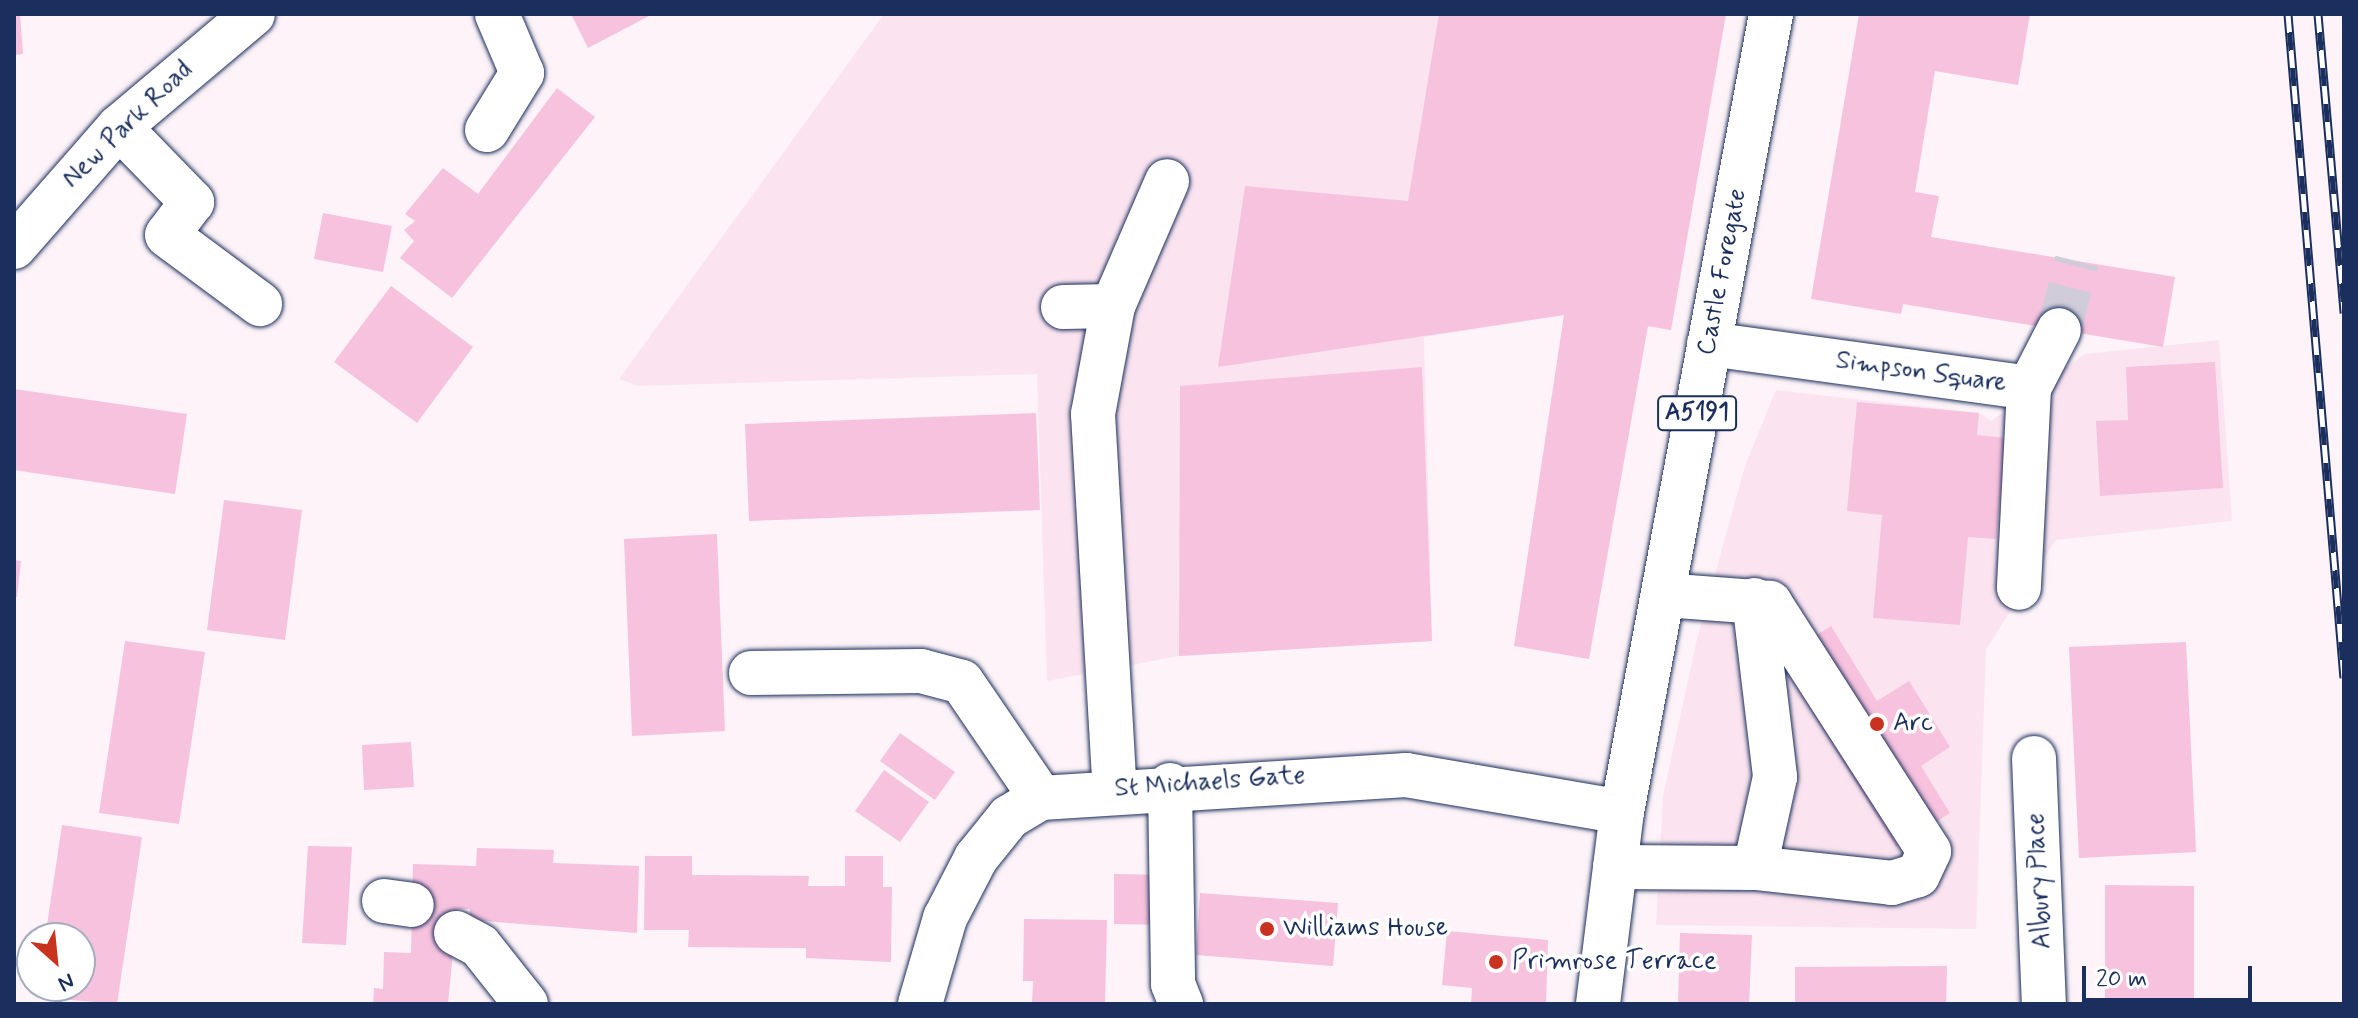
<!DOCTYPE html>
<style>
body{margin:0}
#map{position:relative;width:2358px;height:1018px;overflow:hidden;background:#fdf3f8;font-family:Mynerve,sans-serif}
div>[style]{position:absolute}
.built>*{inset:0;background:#fbe4f0}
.building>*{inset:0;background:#f7c2de}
.minor-tunnel>*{height:44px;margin-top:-22px;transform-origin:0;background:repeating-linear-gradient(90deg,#d0ccd9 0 44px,transparent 0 66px)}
.roads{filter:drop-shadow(0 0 2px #1b2f5e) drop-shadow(0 0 2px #1b2f5e)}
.minor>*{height:44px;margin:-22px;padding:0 22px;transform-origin:22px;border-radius:22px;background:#fff}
.major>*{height:44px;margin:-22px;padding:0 22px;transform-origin:22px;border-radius:22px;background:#fff}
.rail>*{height:9px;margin-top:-4.5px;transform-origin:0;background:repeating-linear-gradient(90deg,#fff 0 18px,#1b2f5e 0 36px);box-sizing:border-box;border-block:2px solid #1b2f5e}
.dots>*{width:22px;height:22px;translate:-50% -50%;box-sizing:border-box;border:4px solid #fff;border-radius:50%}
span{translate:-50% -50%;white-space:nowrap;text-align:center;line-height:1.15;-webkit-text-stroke:7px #fff;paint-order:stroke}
.shield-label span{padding:2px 6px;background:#fff;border:2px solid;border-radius:6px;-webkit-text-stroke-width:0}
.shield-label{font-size:24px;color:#1b2f5e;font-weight:700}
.street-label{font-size:26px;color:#1b2f5e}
.poi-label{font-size:26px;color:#1b2f5e}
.left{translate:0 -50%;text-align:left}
.frame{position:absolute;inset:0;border:16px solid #1b2f5e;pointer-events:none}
.north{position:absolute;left:16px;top:922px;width:80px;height:80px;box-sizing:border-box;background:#fff;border:2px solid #a4acbf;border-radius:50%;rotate:153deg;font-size:22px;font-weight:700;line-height:32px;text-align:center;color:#1b2f5e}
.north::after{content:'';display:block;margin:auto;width:28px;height:36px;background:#c8321e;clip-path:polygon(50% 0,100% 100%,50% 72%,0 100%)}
.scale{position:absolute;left:2082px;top:966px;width:170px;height:36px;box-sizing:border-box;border:4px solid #1b2f5e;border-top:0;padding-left:10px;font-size:24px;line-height:28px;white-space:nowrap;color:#1b2f5e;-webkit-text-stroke:6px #fff;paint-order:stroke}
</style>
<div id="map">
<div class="built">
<i style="clip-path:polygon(884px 14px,1726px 14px,1671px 330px,1564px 315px,1424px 337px,1432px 641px,1179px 656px,1047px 681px,1037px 374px,638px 386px,619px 379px)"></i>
<i style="clip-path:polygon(2219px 340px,2232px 521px,2056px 540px,1986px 649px,1976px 929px,1656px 925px,1663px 796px,1697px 639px,1745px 466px,1776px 390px,1979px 413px,1991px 421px,2085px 354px)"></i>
</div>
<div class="building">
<i style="clip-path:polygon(14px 14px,20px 14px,23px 54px,14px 55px)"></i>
<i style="clip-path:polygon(571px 14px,653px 14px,588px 48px)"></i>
<i style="clip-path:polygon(1439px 14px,1726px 14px,1671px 330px,1648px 326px,1589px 659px,1514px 646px,1564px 315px,1218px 367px,1245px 186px,1408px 201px)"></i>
<i style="clip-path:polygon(1859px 14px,2030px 14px,2018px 85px,1935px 71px,1915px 192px,1939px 196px,1931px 237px,2175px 277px,2163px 347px,1903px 304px,1901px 314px,1811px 299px)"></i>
<i style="clip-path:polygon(557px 88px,595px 117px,452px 298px,400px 258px,414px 241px,404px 230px,415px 221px,405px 214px,443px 168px,478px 194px)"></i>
<i style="clip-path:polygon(323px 213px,392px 226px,383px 272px,314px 259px)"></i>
<i style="clip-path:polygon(391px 286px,473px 347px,417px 423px,334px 362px)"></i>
<i style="clip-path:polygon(2215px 362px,2223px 488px,2100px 496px,2096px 421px,2128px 420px,2126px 367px)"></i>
<i style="clip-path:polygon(1422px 367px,1432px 641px,1179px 656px,1180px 386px)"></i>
<i style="clip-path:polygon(14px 389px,187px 414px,175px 494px,14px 470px)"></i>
<i style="clip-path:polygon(1857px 402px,1979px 413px,1977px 435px,2006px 438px,1996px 539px,1968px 537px,1960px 625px,1873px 618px,1882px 515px,1847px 511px)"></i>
<i style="clip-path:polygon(1036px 413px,1040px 510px,749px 521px,745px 424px)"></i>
<i style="clip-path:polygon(224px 500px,302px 510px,285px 640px,207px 630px)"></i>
<i style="clip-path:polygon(717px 534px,725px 731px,632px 736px,624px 539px)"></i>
<i style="clip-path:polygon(14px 560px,21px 561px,17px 597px,14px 596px)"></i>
<i style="clip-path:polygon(1831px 626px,1877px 701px,1909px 681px,1950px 747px,1921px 766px,1950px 813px,1896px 847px,1779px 659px)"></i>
<i style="clip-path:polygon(125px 641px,205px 652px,179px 824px,99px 813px)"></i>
<i style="clip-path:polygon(2186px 642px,2196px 852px,2079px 858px,2069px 647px)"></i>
<i style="clip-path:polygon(900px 733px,955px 772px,935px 800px,880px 761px)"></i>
<i style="clip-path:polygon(411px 742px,414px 787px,364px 790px,362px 745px)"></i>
<i style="clip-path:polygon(884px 770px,929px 802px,900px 842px,855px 811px)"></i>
<i style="clip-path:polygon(62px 825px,142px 837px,117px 1004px,37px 997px,38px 986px,80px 986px,80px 938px,45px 938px)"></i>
<i style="clip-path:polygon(308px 846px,352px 847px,346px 945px,302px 943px)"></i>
<i style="clip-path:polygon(477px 848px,554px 850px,553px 863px,639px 866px,637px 933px,470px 920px,470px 909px,457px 909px,448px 1004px,373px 1004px,374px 988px,383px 989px,384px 952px,411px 953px,413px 864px,476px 866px)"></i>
<i style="clip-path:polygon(645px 856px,692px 856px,692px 875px,809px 876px,808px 886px,845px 886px,845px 856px,883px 856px,883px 887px,892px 887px,891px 962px,806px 958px,806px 948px,688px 947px,689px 930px,644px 930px)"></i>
<i style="clip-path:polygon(1114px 874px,1169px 875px,1169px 925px,1114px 924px)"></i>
<i style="clip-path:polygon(2105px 885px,2194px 886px,2194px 1004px,2105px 1004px)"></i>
<i style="clip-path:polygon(1200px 893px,1338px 903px,1333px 966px,1196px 955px)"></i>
<i style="clip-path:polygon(1024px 919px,1107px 920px,1105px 1004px,1032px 1004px,1033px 981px,1023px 981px)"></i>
<i style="clip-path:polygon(1447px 931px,1548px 940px,1546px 1004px,1471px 1004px,1472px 988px,1442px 985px)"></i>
<i style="clip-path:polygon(1680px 933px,1752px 935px,1749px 1004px,1678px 1004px)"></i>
<i style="clip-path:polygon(1947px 966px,1946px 1004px,1795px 1004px,1795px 967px)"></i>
</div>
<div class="minor-tunnel">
<i style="left:2059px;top:330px;width:71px;rotate:-75.4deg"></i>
</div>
<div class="roads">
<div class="minor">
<i style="left:119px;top:127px;width:105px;rotate:45.8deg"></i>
<i style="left:192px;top:202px;width:41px;rotate:127.1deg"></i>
<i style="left:167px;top:235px;width:116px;rotate:36.6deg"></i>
<i style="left:487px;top:130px;width:67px;rotate:-58.4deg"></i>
<i style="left:522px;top:73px;width:64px;rotate:-113deg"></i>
<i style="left:14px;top:247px;width:159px;rotate:-48.8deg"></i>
<i style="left:119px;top:127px;width:175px;rotate:-40.1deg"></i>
<i style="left:1113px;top:306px;width:136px;rotate:-66.6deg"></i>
<i style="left:1063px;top:307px;width:50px;rotate:-1.1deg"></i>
<i style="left:1113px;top:306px;width:110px;rotate:100.5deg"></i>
<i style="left:1093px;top:414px;width:377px;rotate:86.7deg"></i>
<i style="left:1709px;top:344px;width:323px;rotate:7.8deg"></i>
<i style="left:2029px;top:388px;width:200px;rotate:92.9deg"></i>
<i style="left:2029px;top:388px;width:65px;rotate:-62.7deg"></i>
<i style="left:1754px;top:600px;width:178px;rotate:83.2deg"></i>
<i style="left:1775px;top:777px;width:93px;rotate:102.4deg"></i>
<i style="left:751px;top:673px;width:170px;rotate:-0.7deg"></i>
<i style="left:921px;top:671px;width:42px;rotate:15deg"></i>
<i style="left:962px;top:682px;width:140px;rotate:55.7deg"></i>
<i style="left:2034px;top:758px;width:246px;rotate:87.7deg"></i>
<i style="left:1170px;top:785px;width:199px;rotate:89.1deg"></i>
<i style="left:1173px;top:984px;width:22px;rotate:68deg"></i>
<i style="left:1615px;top:867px;width:140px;rotate:0.4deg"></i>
<i style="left:1755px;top:868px;width:138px;rotate:6.2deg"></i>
<i style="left:1892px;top:883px;width:27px;rotate:-17deg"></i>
<i style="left:1918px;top:875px;width:26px;rotate:-65deg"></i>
<i style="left:1929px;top:851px;width:295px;rotate:-122.7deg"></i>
<i style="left:1770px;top:603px;width:107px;rotate:-175.7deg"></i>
<i style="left:384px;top:901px;width:28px;rotate:8deg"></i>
<i style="left:456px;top:933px;width:27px;rotate:28deg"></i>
<i style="left:480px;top:946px;width:74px;rotate:51.6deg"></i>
<i style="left:920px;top:1004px;width:90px;rotate:-73.8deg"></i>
<i style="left:945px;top:918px;width:68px;rotate:-62.7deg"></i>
<i style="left:976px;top:858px;width:53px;rotate:-51.2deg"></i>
<i style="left:1009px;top:817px;width:37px;rotate:-31deg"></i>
<i style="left:1041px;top:798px;width:366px;rotate:-3.6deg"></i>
<i style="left:1406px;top:775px;width:219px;rotate:9.7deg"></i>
</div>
<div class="major">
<i style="left:1598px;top:1004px;width:193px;rotate:-82.9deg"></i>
<i style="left:1622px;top:812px;width:812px;rotate:-79.42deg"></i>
</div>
</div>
<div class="rail">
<i style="left:2288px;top:14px;width:666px;rotate:85.18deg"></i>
<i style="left:2318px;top:14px;width:300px;rotate:85deg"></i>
</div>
<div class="dots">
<i style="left:1877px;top:724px;background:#c8321e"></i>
<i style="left:1267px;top:929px;background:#c8321e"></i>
<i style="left:1496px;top:962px;background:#c8321e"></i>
</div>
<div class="shield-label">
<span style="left:1697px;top:413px">A5191</span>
</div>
<div class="street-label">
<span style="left:128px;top:125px;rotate:-44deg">New Park Road</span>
<span style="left:1723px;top:272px;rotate:-79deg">Castle Foregate</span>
<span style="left:1921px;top:373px;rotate:8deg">Simpson Square</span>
<span style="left:1210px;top:783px;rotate:-4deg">St Michaels Gate</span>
<span style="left:2040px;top:881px;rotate:-93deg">Albury Place</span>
</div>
<div class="poi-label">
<span class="left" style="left:1893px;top:724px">Arc</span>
<span class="left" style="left:1283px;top:929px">Williams House</span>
<span class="left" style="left:1512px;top:962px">Primrose Terrace</span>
</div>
<div class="frame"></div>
<div class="north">N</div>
<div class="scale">20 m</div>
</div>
